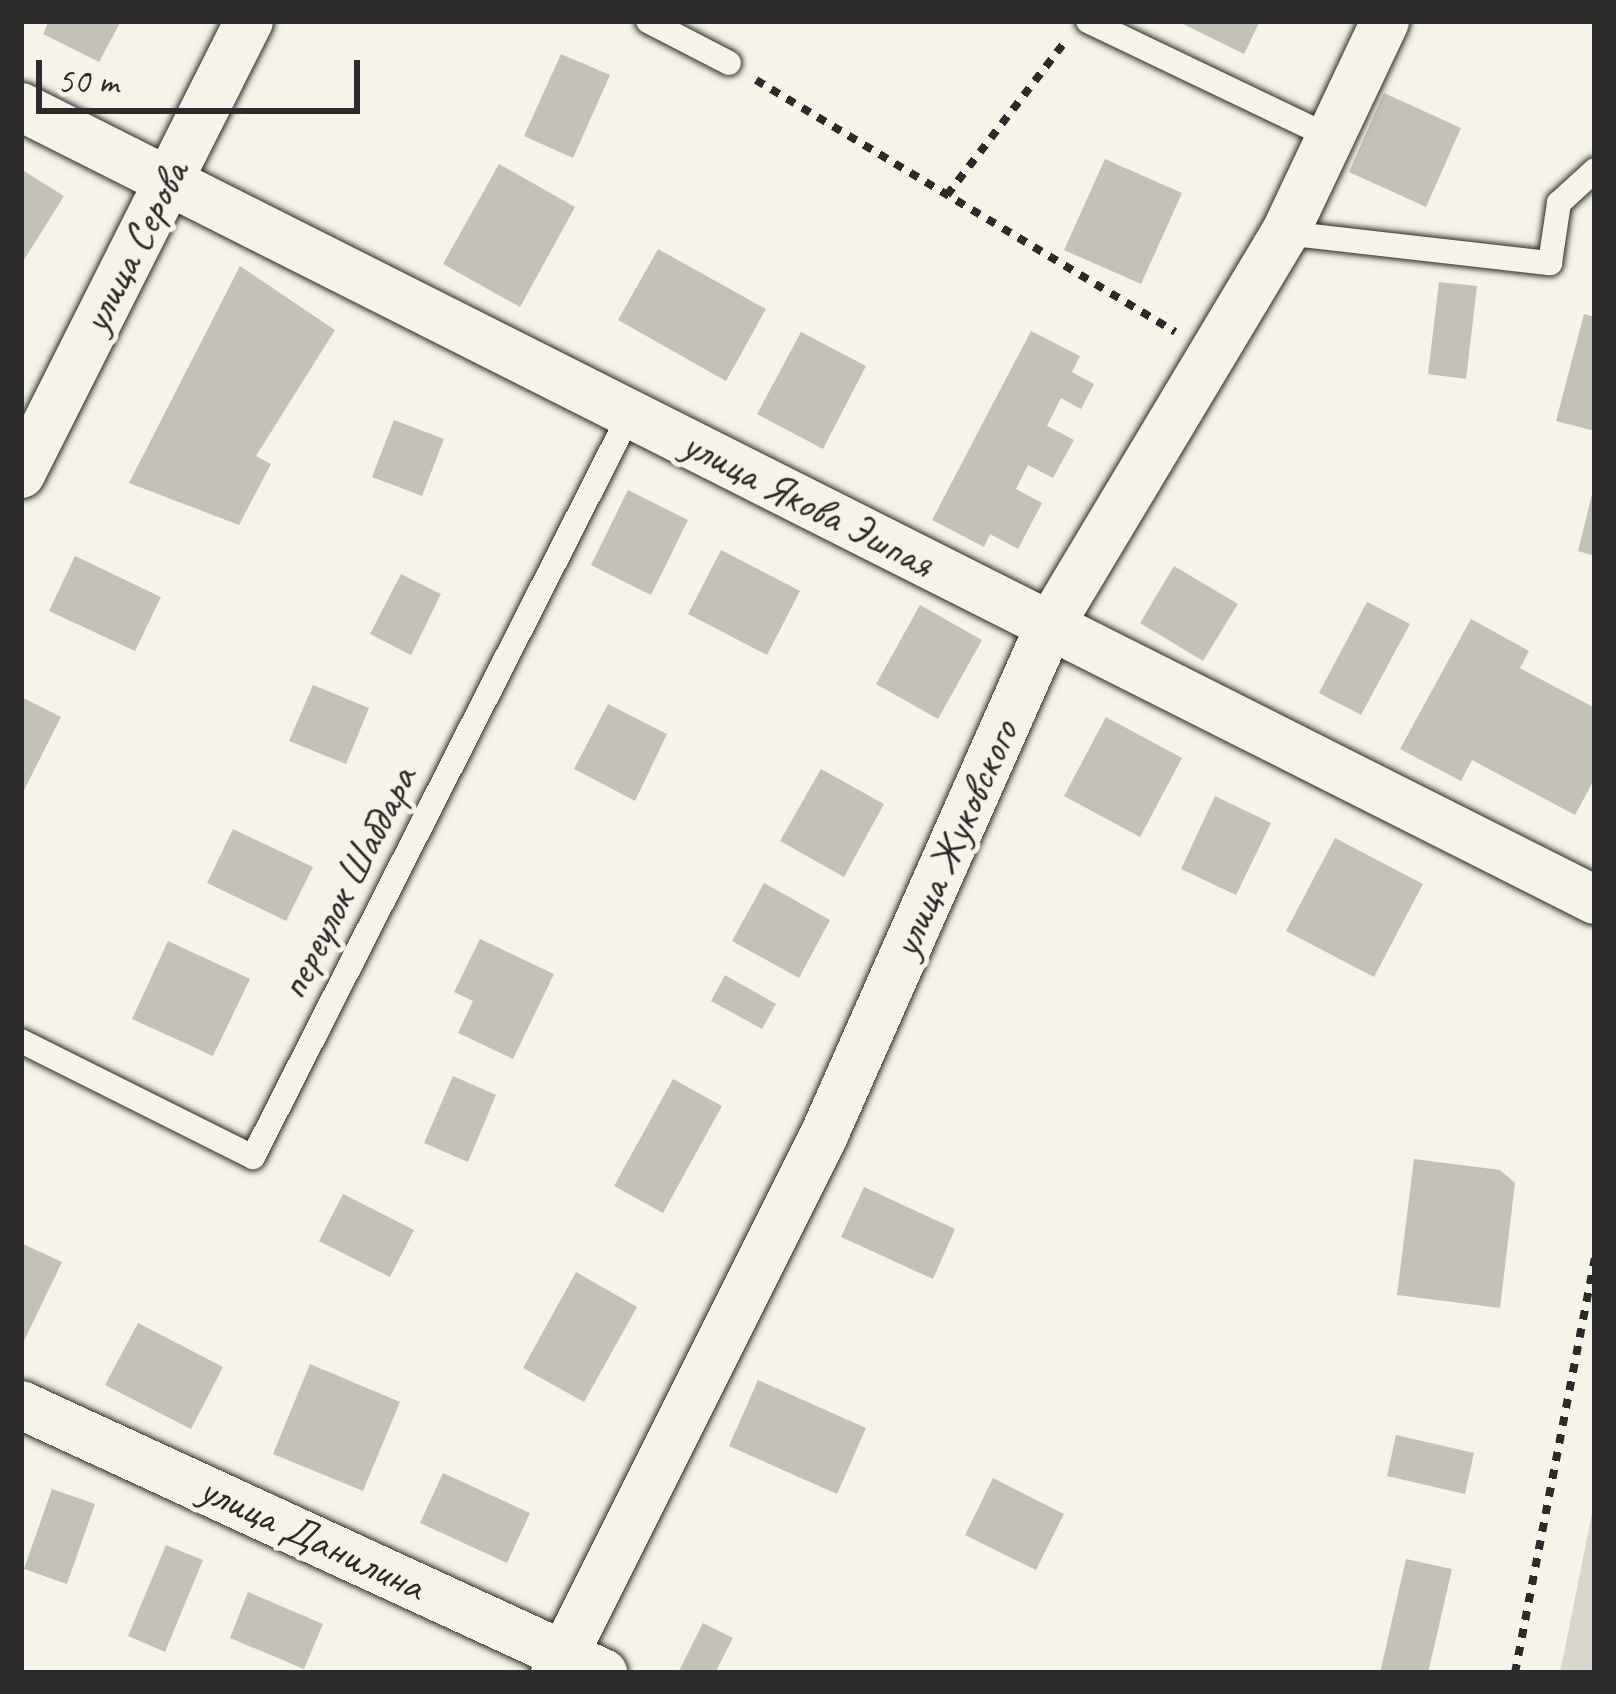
<!DOCTYPE html>
<meta charset="utf-8">
<style>
body{margin:0}
#map{position:relative;width:1616px;height:1694px;overflow:hidden;background:#f7f3e8;font-family:Caveat,sans-serif}
div>[style]{position:absolute}
.green>*{inset:0;background:#dad6cc}
.building>*{inset:0;background:#c4c1b9}
.path>*{height:8px;margin-top:-4px;transform-origin:0;background:repeating-linear-gradient(90deg,#2b2b2b 0 9px,transparent 0 18px)}
.roads{filter:drop-shadow(0 0 3px #2b2b2b) drop-shadow(0 0 3px #2b2b2b)}
.service>*{height:24px;margin:-12px;padding:0 12px;transform-origin:12px;border-radius:12px;background:#f7f3e8}
.minor>*{height:48px;margin:-24px;padding:0 24px;transform-origin:24px;border-radius:24px;background:#f7f3e8}
span{translate:-50% -50%;white-space:nowrap;text-align:center;line-height:1.15;-webkit-text-stroke:10px #f7f3e8;paint-order:stroke}
.street-label{font-size:42px;color:#2b2b2b}
.frame{position:absolute;inset:0;border:24px solid #2b2b2b;pointer-events:none}
.scale{position:absolute;left:36px;top:60px;width:324px;height:54px;box-sizing:border-box;border:6px solid #2b2b2b;border-top:0;padding-left:15px;font-size:36px;line-height:42px;white-space:nowrap;color:#2b2b2b;-webkit-text-stroke:9px #f7f3e8;paint-order:stroke}
</style>
<div id="map">
<div class="green">
<i style="clip-path:polygon(1595px 1498px,1595px 1673px,1560px 1673px)"></i>
</div>
<div class="building">
<i style="clip-path:polygon(49px 21px,121px 21px,99px 62px,43px 34px)"></i>
<i style="clip-path:polygon(1177px 21px,1260px 21px,1244px 54px)"></i>
<i style="clip-path:polygon(561px 54px,610px 75px,573px 158px,524px 136px)"></i>
<i style="clip-path:polygon(1384px 93px,1461px 128px,1426px 207px,1349px 172px)"></i>
<i style="clip-path:polygon(1105px 159px,1182px 193px,1141px 284px,1064px 250px)"></i>
<i style="clip-path:polygon(499px 164px,575px 207px,520px 307px,443px 264px)"></i>
<i style="clip-path:polygon(24px 171px,64px 196px,24px 260px,21px 258px)"></i>
<i style="clip-path:polygon(658px 249px,766px 309px,726px 381px,618px 320px)"></i>
<i style="clip-path:polygon(240px 266px,335px 330px,256px 456px,271px 464px,239px 525px,129px 483px)"></i>
<i style="clip-path:polygon(1439px 282px,1477px 286px,1466px 379px,1428px 374px)"></i>
<i style="clip-path:polygon(1584px 314px,1595px 317px,1595px 431px,1556px 421px)"></i>
<i style="clip-path:polygon(1031px 331px,1080px 356px,1072px 372px,1094px 384px,1081px 409px,1061px 398px,1047px 426px,1074px 440px,1053px 478px,1028px 465px,1016px 489px,1042px 503px,1018px 549px,990px 534px,984px 547px,932px 520px)"></i>
<i style="clip-path:polygon(801px 332px,866px 366px,823px 449px,757px 414px)"></i>
<i style="clip-path:polygon(394px 420px,444px 439px,422px 496px,372px 477px)"></i>
<i style="clip-path:polygon(628px 490px,688px 520px,651px 595px,591px 565px)"></i>
<i style="clip-path:polygon(1593px 490px,1595px 490px,1595px 556px,1578px 551px)"></i>
<i style="clip-path:polygon(721px 550px,800px 591px,767px 655px,688px 614px)"></i>
<i style="clip-path:polygon(75px 556px,161px 597px,135px 651px,49px 611px)"></i>
<i style="clip-path:polygon(1174px 566px,1238px 604px,1203px 661px,1140px 623px)"></i>
<i style="clip-path:polygon(401px 574px,441px 594px,411px 655px,370px 634px)"></i>
<i style="clip-path:polygon(1367px 602px,1410px 624px,1361px 715px,1319px 693px)"></i>
<i style="clip-path:polygon(920px 605px,982px 640px,938px 719px,876px 684px)"></i>
<i style="clip-path:polygon(1471px 619px,1529px 651px,1520px 668px,1595px 708px,1595px 778px,1575px 815px,1472px 760px,1461px 781px,1400px 749px)"></i>
<i style="clip-path:polygon(313px 685px,369px 708px,346px 764px,289px 741px)"></i>
<i style="clip-path:polygon(21px 697px,61px 717px,21px 796px)"></i>
<i style="clip-path:polygon(608px 704px,667px 734px,635px 801px,574px 769px)"></i>
<i style="clip-path:polygon(1106px 717px,1182px 758px,1140px 837px,1064px 796px)"></i>
<i style="clip-path:polygon(821px 769px,884px 804px,844px 877px,780px 841px)"></i>
<i style="clip-path:polygon(1215px 796px,1271px 823px,1236px 895px,1181px 869px)"></i>
<i style="clip-path:polygon(233px 829px,313px 867px,286px 921px,207px 883px)"></i>
<i style="clip-path:polygon(1335px 838px,1423px 884px,1374px 977px,1286px 931px)"></i>
<i style="clip-path:polygon(764px 883px,830px 920px,799px 978px,732px 941px)"></i>
<i style="clip-path:polygon(480px 939px,554px 974px,513px 1059px,458px 1033px,473px 1001px,454px 992px)"></i>
<i style="clip-path:polygon(168px 941px,250px 979px,213px 1056px,132px 1019px)"></i>
<i style="clip-path:polygon(725px 975px,776px 1004px,762px 1029px,711px 1001px)"></i>
<i style="clip-path:polygon(453px 1076px,496px 1095px,468px 1162px,424px 1143px)"></i>
<i style="clip-path:polygon(673px 1079px,722px 1106px,663px 1213px,614px 1186px)"></i>
<i style="clip-path:polygon(1414px 1159px,1500px 1170px,1515px 1183px,1500px 1308px,1397px 1295px)"></i>
<i style="clip-path:polygon(864px 1187px,955px 1229px,933px 1279px,841px 1237px)"></i>
<i style="clip-path:polygon(343px 1194px,414px 1230px,390px 1277px,319px 1241px)"></i>
<i style="clip-path:polygon(21px 1243px,62px 1262px,21px 1347px)"></i>
<i style="clip-path:polygon(576px 1272px,637px 1307px,584px 1402px,523px 1368px)"></i>
<i style="clip-path:polygon(138px 1323px,223px 1367px,191px 1429px,105px 1385px)"></i>
<i style="clip-path:polygon(310px 1364px,400px 1402px,363px 1491px,273px 1454px)"></i>
<i style="clip-path:polygon(758px 1380px,866px 1428px,837px 1494px,729px 1446px)"></i>
<i style="clip-path:polygon(1396px 1435px,1474px 1453px,1465px 1494px,1387px 1476px)"></i>
<i style="clip-path:polygon(443px 1473px,530px 1513px,507px 1563px,420px 1523px)"></i>
<i style="clip-path:polygon(993px 1478px,1064px 1514px,1036px 1570px,965px 1535px)"></i>
<i style="clip-path:polygon(52px 1489px,95px 1504px,67px 1584px,24px 1569px)"></i>
<i style="clip-path:polygon(166px 1545px,203px 1560px,165px 1652px,128px 1636px)"></i>
<i style="clip-path:polygon(1406px 1559px,1452px 1569px,1428px 1673px,1380px 1673px)"></i>
<i style="clip-path:polygon(248px 1592px,323px 1624px,304px 1669px,230px 1638px)"></i>
<i style="clip-path:polygon(703px 1623px,733px 1638px,715px 1673px,678px 1673px)"></i>
</div>
<div class="path">
<i style="left:756px;top:80px;width:489px;rotate:31deg"></i>
<i style="left:947px;top:195px;width:197px;rotate:-52.4deg"></i>
<i style="left:1515px;top:1673px;width:422px;rotate:-79.1deg"></i>
</div>
<div class="roads">
<div class="service">
<i style="left:648px;top:21px;width:91px;rotate:27.4deg"></i>
<i style="left:1088px;top:21px;width:268px;rotate:25.6deg"></i>
<i style="left:1285px;top:233px;width:267px;rotate:6.5deg"></i>
<i style="left:1550px;top:263px;width:61px;rotate:-81.5deg"></i>
<i style="left:1559px;top:203px;width:49px;rotate:-42.5deg"></i>
<i style="left:21px;top:1041px;width:259px;rotate:26.6deg"></i>
<i style="left:253px;top:1157px;width:833px;rotate:-63.1deg"></i>
</div>
<div class="minor">
<i style="left:21px;top:107px;width:1762px;rotate:26.74deg"></i>
<i style="left:21px;top:474px;width:507px;rotate:-63.28deg"></i>
<i style="left:21px;top:1405px;width:641px;rotate:24.73deg"></i>
<i style="left:555px;top:1673px;width:602px;rotate:-63.43deg"></i>
<i style="left:824px;top:1135px;width:556px;rotate:-66.11deg"></i>
<i style="left:1049px;top:627px;width:459px;rotate:-59.1deg"></i>
<i style="left:1285px;top:233px;width:234px;rotate:-64.7deg"></i>
</div>
</div>
<div class="street-label">
<span style="left:135px;top:247px;rotate:-63deg">улица Серова</span>
<span style="left:808px;top:504px;rotate:27deg">улица Якова Эшпая</span>
<span style="left:955px;top:839px;rotate:-66deg">улица Жуковского</span>
<span style="left:348px;top:883px;rotate:-63deg">переулок Шабдара</span>
<span style="left:312px;top:1538px;rotate:25deg">улица Данилина</span>
</div>
<div class="frame"></div>
<div class="scale">50 m</div>
</div>
